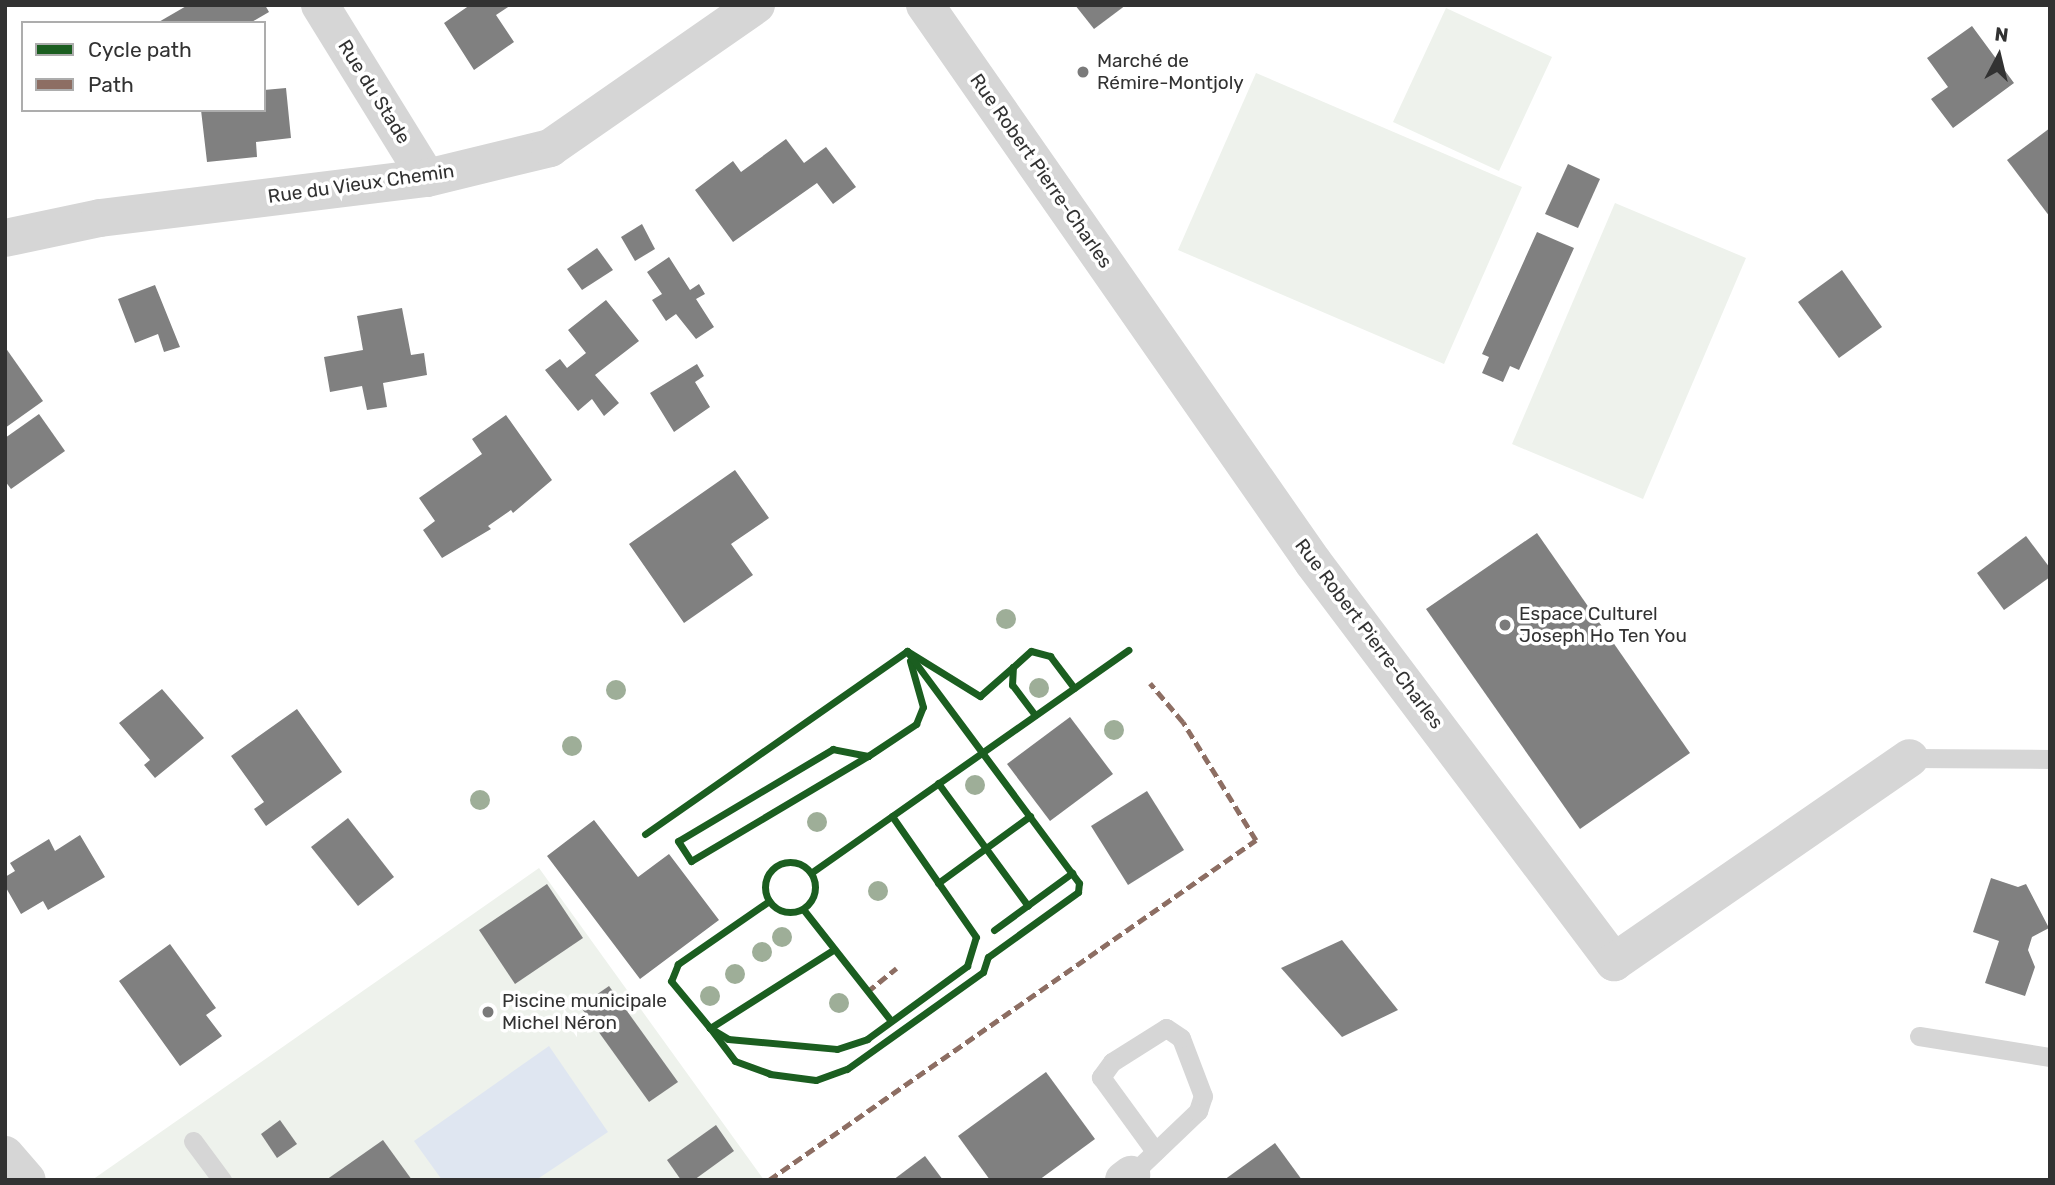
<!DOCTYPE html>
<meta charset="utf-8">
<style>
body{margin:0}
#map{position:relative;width:2055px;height:1185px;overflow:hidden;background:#fff;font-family:Rubik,sans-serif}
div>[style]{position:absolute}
.green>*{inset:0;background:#eef2ec}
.water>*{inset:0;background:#dfe6f1}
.building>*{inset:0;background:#808080}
.lane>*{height:19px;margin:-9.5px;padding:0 9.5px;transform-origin:9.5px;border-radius:9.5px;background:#d6d6d6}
.street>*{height:38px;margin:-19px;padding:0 19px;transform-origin:19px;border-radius:19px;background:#d6d6d6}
.quiet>*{height:5px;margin-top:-2.5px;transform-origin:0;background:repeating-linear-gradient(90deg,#8d6e63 0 10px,transparent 0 15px)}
.cycleway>*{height:7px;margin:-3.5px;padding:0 3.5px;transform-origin:3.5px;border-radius:3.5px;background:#1b5e20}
.cycleway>.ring{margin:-3.5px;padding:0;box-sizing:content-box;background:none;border:7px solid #1b5e20;border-radius:50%}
.trees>*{width:20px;height:20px;margin:-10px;border-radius:50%;background:#9eae98}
.dots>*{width:19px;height:19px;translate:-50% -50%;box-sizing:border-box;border:4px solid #fff;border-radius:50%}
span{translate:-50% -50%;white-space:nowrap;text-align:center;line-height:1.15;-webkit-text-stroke:7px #fff;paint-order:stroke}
.poi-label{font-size:19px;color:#323232}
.left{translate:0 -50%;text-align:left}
.street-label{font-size:19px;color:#323232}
.frame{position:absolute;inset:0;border:7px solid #323232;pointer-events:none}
.legend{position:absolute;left:21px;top:21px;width:245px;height:91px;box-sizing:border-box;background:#fff;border:2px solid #adadad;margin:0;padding:9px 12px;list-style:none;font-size:21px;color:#323232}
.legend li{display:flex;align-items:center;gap:14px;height:35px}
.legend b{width:35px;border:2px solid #adadad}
.north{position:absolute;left:1964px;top:21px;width:70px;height:70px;-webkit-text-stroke:5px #fff;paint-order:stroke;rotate:7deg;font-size:19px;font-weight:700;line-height:28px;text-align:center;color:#323232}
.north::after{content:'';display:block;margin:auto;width:24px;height:32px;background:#323232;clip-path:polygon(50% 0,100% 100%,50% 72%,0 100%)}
</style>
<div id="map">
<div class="green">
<i style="clip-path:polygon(1446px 8px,1552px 57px,1499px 171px,1393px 122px)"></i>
<i style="clip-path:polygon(1256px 73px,1522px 187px,1444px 364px,1178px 250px)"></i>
<i style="clip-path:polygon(1615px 203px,1746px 258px,1643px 499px,1512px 444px)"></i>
<i style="clip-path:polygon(539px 868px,764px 1180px,92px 1180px)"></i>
</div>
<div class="water">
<i style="clip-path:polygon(549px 1046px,608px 1132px,536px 1180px,442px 1180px,414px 1141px)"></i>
</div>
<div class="building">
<i style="clip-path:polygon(188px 5px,265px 5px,269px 12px,250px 23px,157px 23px)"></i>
<i style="clip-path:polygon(470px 5px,511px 5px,496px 15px,514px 42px,474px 70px,444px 23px)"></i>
<i style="clip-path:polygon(1075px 5px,1126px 5px,1094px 29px)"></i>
<i style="clip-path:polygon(1972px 26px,2014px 83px,1953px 128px,1931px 99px,1948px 87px,1927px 58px)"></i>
<i style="clip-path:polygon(286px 88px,291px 138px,256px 142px,257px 157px,207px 162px,201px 110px,264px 110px,264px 90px)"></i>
<i style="clip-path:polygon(2050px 128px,2050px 217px,2007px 160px)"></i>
<i style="clip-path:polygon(786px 139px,804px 163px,826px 147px,856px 187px,833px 204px,817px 183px,733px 242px,695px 190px,733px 161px,741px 172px)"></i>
<i style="clip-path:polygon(1568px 164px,1600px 179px,1578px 228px,1545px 214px)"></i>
<i style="clip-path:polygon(642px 224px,655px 249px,635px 261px,621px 237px)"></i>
<i style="clip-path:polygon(1537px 232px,1574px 248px,1519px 370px,1510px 366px,1503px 382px,1482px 373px,1489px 357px,1482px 354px)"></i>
<i style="clip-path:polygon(597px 248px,613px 270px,582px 290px,567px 269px)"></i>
<i style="clip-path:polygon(669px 257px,690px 290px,699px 284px,705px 294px,696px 299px,714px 327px,696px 339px,676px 314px,666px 321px,652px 300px,662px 294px,647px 272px)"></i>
<i style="clip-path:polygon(1842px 270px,1882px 327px,1839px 358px,1798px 302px)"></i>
<i style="clip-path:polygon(155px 285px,180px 347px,164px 352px,158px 334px,135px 343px,118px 299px)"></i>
<i style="clip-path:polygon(606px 300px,639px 341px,595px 375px,619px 403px,604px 416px,592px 399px,578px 411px,545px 370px,560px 359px,567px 368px,586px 353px,568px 330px)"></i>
<i style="clip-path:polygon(402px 308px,411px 355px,424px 353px,427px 375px,383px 383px,387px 407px,367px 410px,362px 386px,330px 392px,324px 357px,363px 350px,357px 316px)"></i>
<i style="clip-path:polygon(5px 347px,43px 401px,5px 428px)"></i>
<i style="clip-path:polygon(697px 364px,704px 376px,695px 382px,710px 407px,674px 432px,650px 393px)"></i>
<i style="clip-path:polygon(39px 414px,65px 451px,11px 489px,5px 481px,5px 438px)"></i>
<i style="clip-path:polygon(506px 415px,552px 480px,513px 513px,511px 510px,488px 526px,491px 529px,442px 558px,423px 530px,435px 521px,419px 498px,482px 454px,472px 439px)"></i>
<i style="clip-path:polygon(735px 470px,769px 518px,731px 544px,753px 575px,684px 623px,629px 544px)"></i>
<i style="clip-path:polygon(1537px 533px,1690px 753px,1580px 829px,1426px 609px)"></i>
<i style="clip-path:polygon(2026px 536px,2050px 568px,2050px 577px,2004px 610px,1977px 573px)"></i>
<i style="clip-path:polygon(162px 689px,204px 738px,155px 778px,144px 765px,150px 760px,119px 723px)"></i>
<i style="clip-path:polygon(297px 709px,342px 772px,266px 826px,254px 809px,264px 802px,231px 756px)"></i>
<i style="clip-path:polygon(1070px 717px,1113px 774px,1050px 821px,1007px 764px)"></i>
<i style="clip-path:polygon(1147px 791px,1184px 850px,1128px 885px,1091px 826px)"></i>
<i style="clip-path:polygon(348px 818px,394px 877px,358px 906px,311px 847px)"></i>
<i style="clip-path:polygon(594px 820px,638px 877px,669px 854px,719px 920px,640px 979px,547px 856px)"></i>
<i style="clip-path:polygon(80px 835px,105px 877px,48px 910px,43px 901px,21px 914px,5px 886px,5px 877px,15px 871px,10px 863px,49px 839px,55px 851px)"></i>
<i style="clip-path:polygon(1991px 878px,2018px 887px,2026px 884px,2049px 928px,2032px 937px,2028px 950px,2035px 967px,2025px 996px,1985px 983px,1999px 941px,1973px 932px)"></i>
<i style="clip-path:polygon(547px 884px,583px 938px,515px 984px,479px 930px)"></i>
<i style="clip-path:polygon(1342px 940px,1398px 1010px,1342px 1037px,1281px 968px)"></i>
<i style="clip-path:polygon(170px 944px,216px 1008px,206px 1015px,222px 1036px,180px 1066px,119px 981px)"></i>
<i style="clip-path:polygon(609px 986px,678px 1082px,649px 1102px,580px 1006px)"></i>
<i style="clip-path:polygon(1046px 1072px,1095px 1139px,1039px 1180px,990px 1180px,958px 1136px)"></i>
<i style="clip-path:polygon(280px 1120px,297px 1144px,277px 1158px,261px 1134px)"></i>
<i style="clip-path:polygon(716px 1125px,734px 1151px,694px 1180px,681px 1180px,667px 1160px)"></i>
<i style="clip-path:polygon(383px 1140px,412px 1180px,326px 1180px)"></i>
<i style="clip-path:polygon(1275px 1143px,1302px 1180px,1224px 1180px)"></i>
<i style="clip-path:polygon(925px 1156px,943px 1180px,893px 1180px)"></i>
</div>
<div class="lane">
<i style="left:1910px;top:758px;width:140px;rotate:0.4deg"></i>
<i style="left:1919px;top:1036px;width:133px;rotate:9.1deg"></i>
<i style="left:193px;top:1141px;width:49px;rotate:53.4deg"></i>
<i style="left:1131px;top:1175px;width:93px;rotate:-43.7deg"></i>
<i style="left:1198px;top:1111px;width:16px;rotate:-72deg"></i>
<i style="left:1203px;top:1096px;width:62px;rotate:-110.8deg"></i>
<i style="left:1181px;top:1038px;width:18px;rotate:-146deg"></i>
<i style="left:1166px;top:1028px;width:64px;rotate:147.8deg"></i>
<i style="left:1112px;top:1062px;width:19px;rotate:126deg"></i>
<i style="left:1101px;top:1077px;width:92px;rotate:53.9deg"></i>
</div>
<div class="street">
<i style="left:320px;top:5px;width:203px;rotate:58.3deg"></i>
<i style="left:925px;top:5px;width:679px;rotate:55.14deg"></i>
<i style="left:1313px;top:562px;width:501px;rotate:53.04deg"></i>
<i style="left:1614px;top:962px;width:359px;rotate:-34.6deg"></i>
<i style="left:5px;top:238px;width:97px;rotate:-11.9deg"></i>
<i style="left:100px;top:218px;width:329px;rotate:-7deg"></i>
<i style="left:427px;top:178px;width:127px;rotate:-13.7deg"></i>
<i style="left:550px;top:148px;width:251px;rotate:-34.8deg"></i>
<i style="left:5px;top:1155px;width:33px;rotate:49deg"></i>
<i style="left:1124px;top:1180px;width:9px;rotate:-36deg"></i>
</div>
<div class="quiet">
<i style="left:867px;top:992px;width:38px;rotate:-39deg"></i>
<i style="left:769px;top:1180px;width:594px;rotate:-34.92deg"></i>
<i style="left:1256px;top:840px;width:139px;rotate:-121.7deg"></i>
<i style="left:1183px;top:722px;width:51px;rotate:-130.2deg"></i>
</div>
<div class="cycleway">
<i style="left:1035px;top:715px;width:38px;rotate:-127deg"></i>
<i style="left:1012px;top:685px;width:18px;rotate:-87deg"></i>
<i style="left:1013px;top:667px;width:24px;rotate:-42deg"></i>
<i style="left:1031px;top:651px;width:20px;rotate:15deg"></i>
<i style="left:1050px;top:656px;width:40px;rotate:53deg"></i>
<i style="left:868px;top:756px;width:36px;rotate:-169deg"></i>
<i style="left:833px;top:749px;width:180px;rotate:149.3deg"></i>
<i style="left:678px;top:841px;width:24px;rotate:57deg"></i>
<i style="left:691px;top:861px;width:206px;rotate:-30.7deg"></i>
<i style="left:868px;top:756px;width:58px;rotate:-33.7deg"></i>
<i style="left:916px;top:724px;width:18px;rotate:-68deg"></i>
<i style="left:923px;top:707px;width:48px;rotate:-105.8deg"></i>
<i style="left:938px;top:783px;width:152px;rotate:53.8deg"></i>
<i style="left:892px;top:816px;width:289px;rotate:-35.1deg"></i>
<i style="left:645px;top:834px;width:320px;rotate:-34.9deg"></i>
<i style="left:907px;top:651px;width:86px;rotate:31.7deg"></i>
<i style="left:980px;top:696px;width:44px;rotate:-41.3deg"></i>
<i class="ring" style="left:765px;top:862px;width:43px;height:43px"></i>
<i style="left:938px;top:883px;width:114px;rotate:-36.1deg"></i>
<i style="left:769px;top:901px;width:111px;rotate:145.3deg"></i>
<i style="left:678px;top:964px;width:18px;rotate:112deg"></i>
<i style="left:671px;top:981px;width:61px;rotate:50.3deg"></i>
<i style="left:710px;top:1028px;width:21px;rotate:31deg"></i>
<i style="left:728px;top:1039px;width:109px;rotate:5.2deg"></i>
<i style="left:837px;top:1049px;width:32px;rotate:-18deg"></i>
<i style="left:867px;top:1039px;width:124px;rotate:-36.1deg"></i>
<i style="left:967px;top:966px;width:30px;rotate:-73deg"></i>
<i style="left:976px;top:937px;width:147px;rotate:-124.8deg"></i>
<i style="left:892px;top:816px;width:99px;rotate:144.9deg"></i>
<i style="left:803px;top:909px;width:142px;rotate:51.8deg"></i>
<i style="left:994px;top:930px;width:97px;rotate:-36.2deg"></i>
<i style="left:833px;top:950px;width:146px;rotate:147.6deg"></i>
<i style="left:710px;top:1028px;width:41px;rotate:52.9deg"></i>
<i style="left:735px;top:1061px;width:37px;rotate:20deg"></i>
<i style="left:770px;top:1074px;width:46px;rotate:7.4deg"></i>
<i style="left:816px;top:1080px;width:33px;rotate:-20deg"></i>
<i style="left:847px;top:1069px;width:167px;rotate:-35.5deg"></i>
<i style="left:983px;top:972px;width:16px;rotate:-72deg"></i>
<i style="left:988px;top:957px;width:111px;rotate:-35.8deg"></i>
<i style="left:1078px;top:892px;width:9px;rotate:-84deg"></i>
<i style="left:1079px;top:883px;width:289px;rotate:-126.6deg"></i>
</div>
<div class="trees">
<i style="left:1006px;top:619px"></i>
<i style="left:1039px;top:688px"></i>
<i style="left:616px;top:690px"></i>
<i style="left:1114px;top:730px"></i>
<i style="left:572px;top:746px"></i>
<i style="left:975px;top:785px"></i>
<i style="left:480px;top:800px"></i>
<i style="left:817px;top:822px"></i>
<i style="left:878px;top:891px"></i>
<i style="left:782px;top:937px"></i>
<i style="left:762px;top:952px"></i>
<i style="left:735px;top:974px"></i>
<i style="left:710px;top:996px"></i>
<i style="left:839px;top:1003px"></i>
</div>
<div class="dots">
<i style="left:1083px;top:72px;background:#7a7a7a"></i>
<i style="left:1505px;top:625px;background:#7a7a7a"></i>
<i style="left:488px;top:1012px;background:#7a7a7a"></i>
</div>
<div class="poi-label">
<span class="left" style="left:1097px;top:72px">Marché de<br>Rémire-Montjoly</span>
<span class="left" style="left:1519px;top:625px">Espace Culturel<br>Joseph Ho Ten You</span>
<span class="left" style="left:502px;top:1012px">Piscine municipale<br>Michel Néron</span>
</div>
<div class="street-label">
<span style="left:374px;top:92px;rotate:58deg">Rue du Stade</span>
<span style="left:1041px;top:171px;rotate:55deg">Rue Robert Pierre-Charles</span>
<span style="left:361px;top:184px;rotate:-8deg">Rue du Vieux Chemin</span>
<span style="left:1369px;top:634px;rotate:53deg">Rue Robert Pierre-Charles</span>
</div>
<div class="frame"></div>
<ul class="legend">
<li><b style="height:9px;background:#1b5e20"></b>Cycle path</li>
<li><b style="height:9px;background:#8d6e63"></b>Path</li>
</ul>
<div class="north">N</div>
</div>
